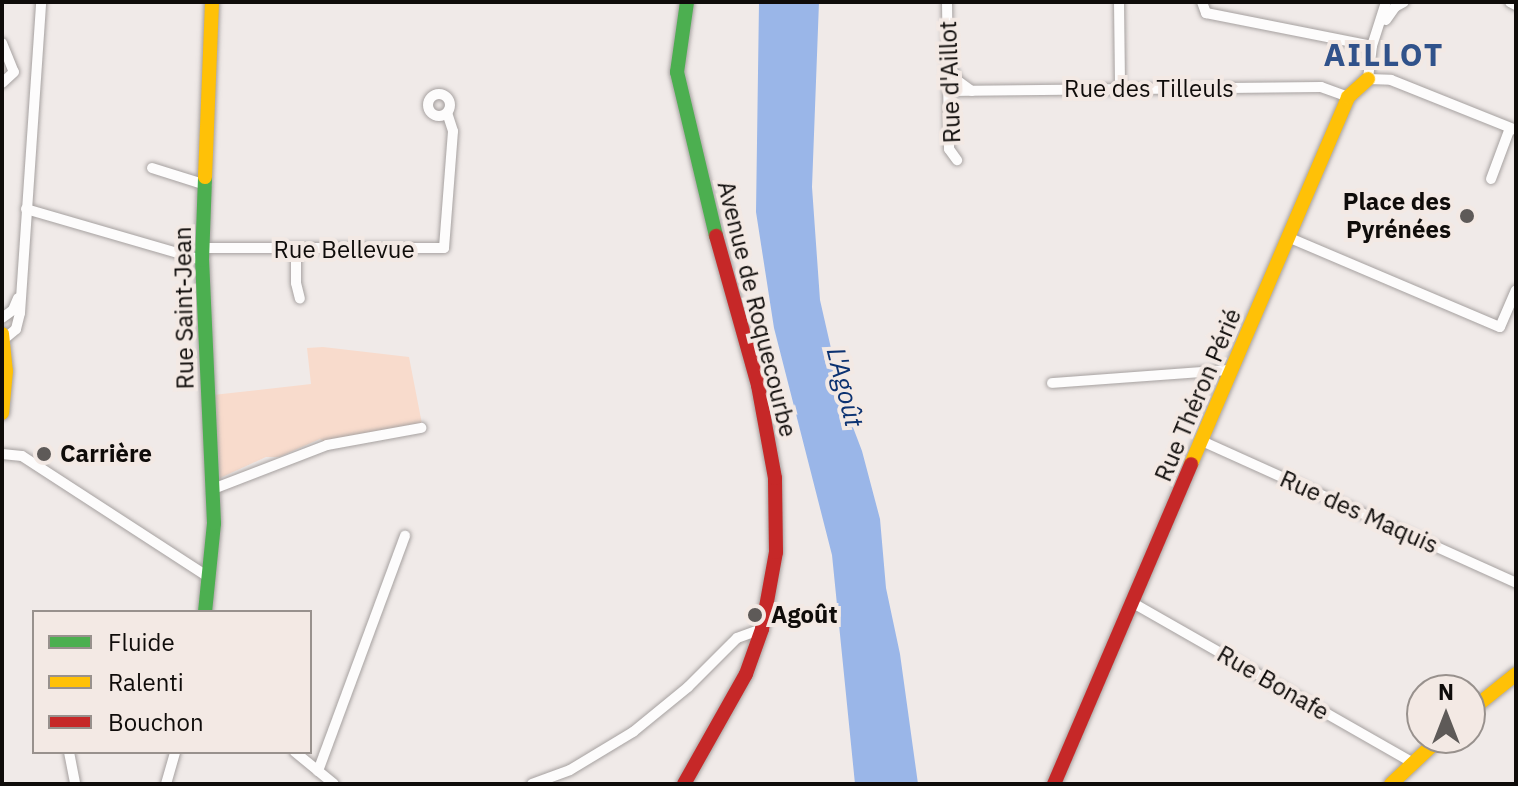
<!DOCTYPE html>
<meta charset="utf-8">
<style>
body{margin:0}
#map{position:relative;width:1518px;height:786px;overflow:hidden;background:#f0eae8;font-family:"IBM Plex Sans",sans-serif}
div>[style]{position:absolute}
.green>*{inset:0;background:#f8dbcc}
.water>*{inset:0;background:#9ab6e8}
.roads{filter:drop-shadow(0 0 2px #a6a1a0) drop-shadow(0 0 2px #a6a1a0)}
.street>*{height:10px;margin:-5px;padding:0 5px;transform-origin:5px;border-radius:5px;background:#fdfcfc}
.street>.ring{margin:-5px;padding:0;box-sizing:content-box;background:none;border:10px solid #fdfcfc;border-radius:50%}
.fast>*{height:14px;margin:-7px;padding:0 7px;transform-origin:7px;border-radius:7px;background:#4caf50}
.slow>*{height:14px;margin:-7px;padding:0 7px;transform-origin:7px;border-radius:7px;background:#ffc107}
.jam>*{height:14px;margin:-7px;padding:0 7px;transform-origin:7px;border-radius:7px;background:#c62828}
.dots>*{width:22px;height:22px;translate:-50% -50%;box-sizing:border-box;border:4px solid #f3e9e4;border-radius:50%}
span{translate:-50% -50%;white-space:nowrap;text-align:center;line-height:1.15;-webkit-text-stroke:8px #f3e9e4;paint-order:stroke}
.street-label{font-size:24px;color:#0f0c0a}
.poi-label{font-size:24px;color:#0f0c0a;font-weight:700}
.right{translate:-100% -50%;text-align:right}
.left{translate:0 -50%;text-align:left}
.water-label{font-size:26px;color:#0c3271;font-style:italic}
.district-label{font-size:32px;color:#31528a;font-weight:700;letter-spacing:2px}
.frame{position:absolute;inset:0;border:4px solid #0f0c0a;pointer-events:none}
.legend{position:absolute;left:32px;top:610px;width:280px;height:144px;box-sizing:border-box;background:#f3e9e4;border:2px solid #98918d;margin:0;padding:10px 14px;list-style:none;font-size:24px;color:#0f0c0a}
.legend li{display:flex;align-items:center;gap:16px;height:40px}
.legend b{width:40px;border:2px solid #98918d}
.north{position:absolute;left:1406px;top:674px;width:80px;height:80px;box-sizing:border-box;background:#f3e9e4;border:2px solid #98918d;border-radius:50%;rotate:0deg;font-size:22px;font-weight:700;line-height:32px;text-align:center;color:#0f0c0a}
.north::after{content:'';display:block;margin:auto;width:28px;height:36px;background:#5e5a58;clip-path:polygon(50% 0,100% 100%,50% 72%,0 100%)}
</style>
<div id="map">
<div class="green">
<i style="clip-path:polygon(323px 347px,409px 357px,422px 424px,326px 443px,320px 439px,279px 457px,266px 457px,220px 478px,213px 395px,311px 384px,307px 348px)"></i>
</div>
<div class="water">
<i style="clip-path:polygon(759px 2px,819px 2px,812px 187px,820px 300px,843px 401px,862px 451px,880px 519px,886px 588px,900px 654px,918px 784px,855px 784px,832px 555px,774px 328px,756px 212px)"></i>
</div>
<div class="roads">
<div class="street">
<i style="left:947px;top:2px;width:147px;rotate:89.2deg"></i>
<i style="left:949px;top:149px;width:14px;rotate:54deg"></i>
<i style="left:1119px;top:2px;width:87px;rotate:89.3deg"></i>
<i style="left:1202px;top:2px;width:12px;rotate:70deg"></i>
<i style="left:1206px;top:13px;width:169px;rotate:11.2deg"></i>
<i style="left:1386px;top:2px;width:46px;rotate:107.7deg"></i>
<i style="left:1372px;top:46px;width:33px;rotate:97deg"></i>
<i style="left:1368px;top:79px;width:23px;rotate:2deg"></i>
<i style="left:1391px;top:80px;width:135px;rotate:21.8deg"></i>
<i style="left:1510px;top:2px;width:7px;rotate:27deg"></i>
<i style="left:1386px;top:20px;width:16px;rotate:-55deg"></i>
<i style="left:1395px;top:7px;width:10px;rotate:-29deg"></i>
<i style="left:2px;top:43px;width:31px;rotate:68deg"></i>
<i style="left:14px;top:72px;width:16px;rotate:137deg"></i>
<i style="left:950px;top:66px;width:17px;rotate:62deg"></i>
<i style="left:958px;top:81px;width:17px;rotate:36deg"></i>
<i style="left:948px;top:91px;width:373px;rotate:-0.6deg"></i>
<i style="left:1321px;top:87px;width:29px;rotate:20deg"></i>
<i class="ring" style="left:428px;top:94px;width:12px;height:12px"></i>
<i style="left:152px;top:168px;width:57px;rotate:17.5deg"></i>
<i style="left:1491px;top:179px;width:54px;rotate:-69.6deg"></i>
<i style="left:26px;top:209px;width:183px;rotate:16.2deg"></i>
<i style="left:1290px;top:238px;width:228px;rotate:23deg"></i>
<i style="left:1500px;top:327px;width:40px;rotate:-66.6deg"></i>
<i style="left:202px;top:248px;width:242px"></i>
<i style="left:444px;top:248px;width:117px;rotate:-85.6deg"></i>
<i style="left:453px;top:131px;width:19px;rotate:-108deg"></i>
<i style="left:296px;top:250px;width:33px;rotate:90deg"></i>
<i style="left:296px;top:283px;width:16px;rotate:76deg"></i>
<i style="left:2px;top:318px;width:14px;rotate:-36deg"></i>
<i style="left:13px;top:310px;width:13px;rotate:-67deg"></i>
<i style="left:3px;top:340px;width:17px;rotate:-40deg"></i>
<i style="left:16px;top:329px;width:16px;rotate:-76deg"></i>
<i style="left:20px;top:313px;width:312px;rotate:-86.1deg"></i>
<i style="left:1052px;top:383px;width:179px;rotate:-4.2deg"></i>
<i style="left:1202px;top:441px;width:345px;rotate:24.3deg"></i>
<i style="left:2px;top:454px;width:20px;rotate:6deg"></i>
<i style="left:22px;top:456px;width:224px;rotate:33deg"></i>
<i style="left:213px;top:489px;width:122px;rotate:-21.1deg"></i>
<i style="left:327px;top:445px;width:96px;rotate:-10.3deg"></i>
<i style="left:1133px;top:603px;width:322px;rotate:29.7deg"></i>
<i style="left:69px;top:752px;width:33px;rotate:79deg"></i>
<i style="left:295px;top:752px;width:50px;rotate:39.4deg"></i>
<i style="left:318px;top:771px;width:251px;rotate:-69.7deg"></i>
<i style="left:166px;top:784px;width:33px;rotate:-74deg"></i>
<i style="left:532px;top:784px;width:40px;rotate:-20.2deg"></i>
<i style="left:570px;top:770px;width:74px;rotate:-31.1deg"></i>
<i style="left:633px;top:732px;width:71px;rotate:-39.3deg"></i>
<i style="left:688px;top:687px;width:69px;rotate:-45deg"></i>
<i style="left:737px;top:638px;width:27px;rotate:-20deg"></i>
</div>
<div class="fast">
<i style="left:687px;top:2px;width:71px;rotate:98.1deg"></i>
<i style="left:677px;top:72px;width:169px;rotate:76.6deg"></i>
<i style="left:205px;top:612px;width:89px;rotate:-84.2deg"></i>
<i style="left:214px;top:523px;width:263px;rotate:-92.6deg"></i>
<i style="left:202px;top:260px;width:83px;rotate:-87.9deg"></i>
</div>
<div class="slow">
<i style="left:205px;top:177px;width:175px;rotate:-87.7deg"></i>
<i style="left:2px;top:334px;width:37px;rotate:84deg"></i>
<i style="left:6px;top:371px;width:42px;rotate:95.4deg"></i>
<i style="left:1191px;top:464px;width:399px;rotate:-66.8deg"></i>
<i style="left:1348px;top:97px;width:27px;rotate:-42deg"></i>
<i style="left:1470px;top:711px;width:59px;rotate:-38.8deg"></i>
<i style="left:1391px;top:784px;width:67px;rotate:-43.2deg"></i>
</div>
<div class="jam">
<i style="left:684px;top:784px;width:126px;rotate:-60.6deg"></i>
<i style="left:746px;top:674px;width:48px;rotate:-70.4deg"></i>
<i style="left:762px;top:629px;width:78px;rotate:-79.7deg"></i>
<i style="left:776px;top:552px;width:74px;rotate:-90.8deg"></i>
<i style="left:775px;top:478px;width:95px;rotate:-100.4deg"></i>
<i style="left:758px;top:385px;width:155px;rotate:-105.7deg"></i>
<i style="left:1054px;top:784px;width:348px;rotate:-66.8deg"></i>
</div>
</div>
<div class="dots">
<i style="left:1467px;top:216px;background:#5e5a58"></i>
<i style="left:44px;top:454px;background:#5e5a58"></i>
<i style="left:755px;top:615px;background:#5e5a58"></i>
</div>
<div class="street-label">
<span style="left:950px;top:82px;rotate:-92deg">Rue d'Aillot</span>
<span style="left:1149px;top:89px">Rue des Tilleuls</span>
<span style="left:344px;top:250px">Rue Bellevue</span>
<span style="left:184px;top:308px;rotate:-91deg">Rue Saint-Jean</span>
<span style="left:757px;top:309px;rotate:76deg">Avenue de Roquecourbe</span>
<span style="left:1198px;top:395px;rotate:-67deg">Rue Théron Périé</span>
<span style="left:1359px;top:512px;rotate:24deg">Rue des Maquis</span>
<span style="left:1273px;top:683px;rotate:30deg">Rue Bonafe</span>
</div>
<div class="poi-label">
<span class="right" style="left:1451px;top:216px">Place des<br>Pyrénées</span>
<span class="left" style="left:60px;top:454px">Carrière</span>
<span class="left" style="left:771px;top:615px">Agoût</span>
</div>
<div class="water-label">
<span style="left:845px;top:387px;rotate:76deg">L'Agoût</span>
</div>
<div class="district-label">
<span style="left:1384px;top:54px">AILLOT</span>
</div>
<div class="frame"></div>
<ul class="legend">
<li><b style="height:10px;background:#4caf50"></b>Fluide</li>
<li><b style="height:10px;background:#ffc107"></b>Ralenti</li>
<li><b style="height:10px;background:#c62828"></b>Bouchon</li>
</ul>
<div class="north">N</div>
</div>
